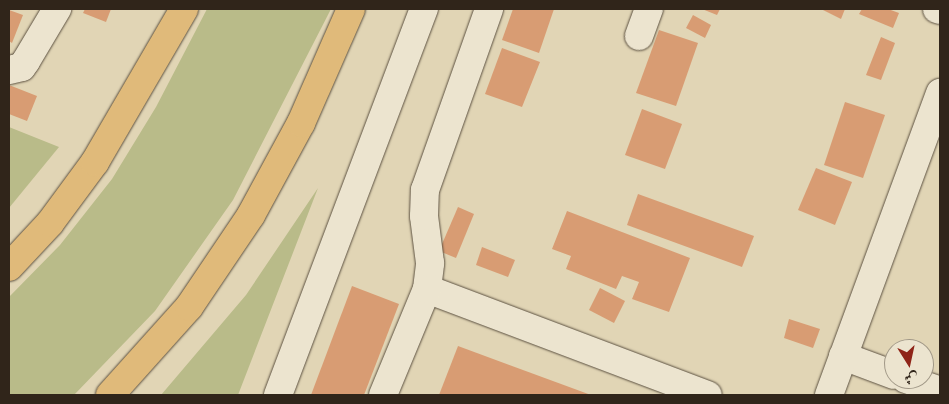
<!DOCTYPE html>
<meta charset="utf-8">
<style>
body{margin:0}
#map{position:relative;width:949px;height:404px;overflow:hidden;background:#e1d5b5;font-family:Alegreya,Amiri,serif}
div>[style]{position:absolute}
.green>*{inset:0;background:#b9bb89}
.building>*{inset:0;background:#d89c73}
.roads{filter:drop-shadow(0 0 1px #5c5141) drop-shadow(0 0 1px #5c5141)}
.minor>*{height:28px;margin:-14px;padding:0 14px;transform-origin:14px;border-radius:14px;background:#ece4cf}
.major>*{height:28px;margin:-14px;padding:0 14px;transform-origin:14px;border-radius:14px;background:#e0ba7a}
span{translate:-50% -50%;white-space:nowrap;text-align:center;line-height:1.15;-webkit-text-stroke:5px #ece4cf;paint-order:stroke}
.frame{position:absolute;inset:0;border:10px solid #30251a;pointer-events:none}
.north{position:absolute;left:884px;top:339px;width:50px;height:50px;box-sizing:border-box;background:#ece4cf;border:1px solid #a19887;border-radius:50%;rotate:170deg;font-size:14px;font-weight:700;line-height:20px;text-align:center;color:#30251a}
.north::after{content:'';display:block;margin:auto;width:18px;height:22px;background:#8f2418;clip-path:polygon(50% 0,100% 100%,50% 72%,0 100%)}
</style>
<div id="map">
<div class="green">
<i style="clip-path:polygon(207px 9px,331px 9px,233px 200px,155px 311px,74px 395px,9px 395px,9px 297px,60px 245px,112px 179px,156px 107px)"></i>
<i style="clip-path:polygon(9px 127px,59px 147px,9px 208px)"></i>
<i style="clip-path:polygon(318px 188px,238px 395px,161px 395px,246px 295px)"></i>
</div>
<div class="building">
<i style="clip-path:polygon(85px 9px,111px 9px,106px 22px,83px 13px)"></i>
<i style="clip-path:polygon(513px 9px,554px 9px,539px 53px,502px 40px)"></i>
<i style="clip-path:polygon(702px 9px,720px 9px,717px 15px)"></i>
<i style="clip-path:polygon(821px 9px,845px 9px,841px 19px)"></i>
<i style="clip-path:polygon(862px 9px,888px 9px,899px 13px,893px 28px,859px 14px)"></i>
<i style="clip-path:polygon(9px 10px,23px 15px,12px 43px,9px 41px)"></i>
<i style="clip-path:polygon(693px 15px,711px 25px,705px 38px,686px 28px)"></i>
<i style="clip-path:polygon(659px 30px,698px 43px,676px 106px,636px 93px)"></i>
<i style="clip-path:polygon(881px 37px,895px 43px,881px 80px,866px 75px)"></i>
<i style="clip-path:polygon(502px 48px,540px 62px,522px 107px,485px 94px)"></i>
<i style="clip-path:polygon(9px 85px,37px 96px,27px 121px,9px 114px)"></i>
<i style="clip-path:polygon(845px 102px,885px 115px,863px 178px,824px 165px)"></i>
<i style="clip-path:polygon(642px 109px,682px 124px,665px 169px,625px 155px)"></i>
<i style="clip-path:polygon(816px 168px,852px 182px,835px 225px,798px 210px)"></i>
<i style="clip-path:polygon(638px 194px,754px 236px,742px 267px,627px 225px)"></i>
<i style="clip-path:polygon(458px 207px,474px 214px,456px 258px,439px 251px)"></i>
<i style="clip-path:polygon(567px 211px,690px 258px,669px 312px,632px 299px,639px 282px,622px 276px,616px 289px,566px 269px,571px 256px,552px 249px)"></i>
<i style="clip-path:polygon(482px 247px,515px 260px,508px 277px,476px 265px)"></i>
<i style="clip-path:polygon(352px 286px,399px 304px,364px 395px,311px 395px)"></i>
<i style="clip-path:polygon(600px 288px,625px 301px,614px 323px,589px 310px)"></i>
<i style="clip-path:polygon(789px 319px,820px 329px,813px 348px,784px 338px)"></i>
<i style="clip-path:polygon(458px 346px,591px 395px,439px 395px)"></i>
</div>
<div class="roads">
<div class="minor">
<i style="left:937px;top:9px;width:3px;rotate:18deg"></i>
<i style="left:639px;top:36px;width:29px;rotate:-70deg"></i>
<i style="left:9px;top:70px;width:13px;rotate:-13deg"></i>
<i style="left:22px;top:67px;width:7px;rotate:-56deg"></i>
<i style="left:26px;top:61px;width:61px;rotate:-59.2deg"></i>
<i style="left:427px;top:289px;width:300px;rotate:20.7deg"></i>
<i style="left:843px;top:356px;width:54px;rotate:20.4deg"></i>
<i style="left:906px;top:379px;width:36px;rotate:19deg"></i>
<i style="left:278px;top:395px;width:413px;rotate:-69.3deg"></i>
<i style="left:383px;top:395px;width:115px;rotate:-67.5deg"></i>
<i style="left:427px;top:289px;width:26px;rotate:-83deg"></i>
<i style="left:430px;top:263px;width:47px;rotate:-97.3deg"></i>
<i style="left:424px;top:216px;width:26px;rotate:-88deg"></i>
<i style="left:425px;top:190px;width:192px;rotate:-70.5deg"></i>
<i style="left:829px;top:395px;width:322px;rotate:-69.8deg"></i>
</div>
<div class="major">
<i style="left:9px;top:267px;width:60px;rotate:-47deg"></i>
<i style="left:50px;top:223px;width:76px;rotate:-53.6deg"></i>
<i style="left:95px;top:162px;width:177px;rotate:-59.8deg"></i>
<i style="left:110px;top:395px;width:118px;rotate:-48.1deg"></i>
<i style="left:189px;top:307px;width:111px;rotate:-56deg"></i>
<i style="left:251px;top:215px;width:105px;rotate:-61.5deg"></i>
<i style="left:301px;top:123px;width:124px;rotate:-66.3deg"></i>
</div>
</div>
<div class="frame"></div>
<div class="north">ش</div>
</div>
